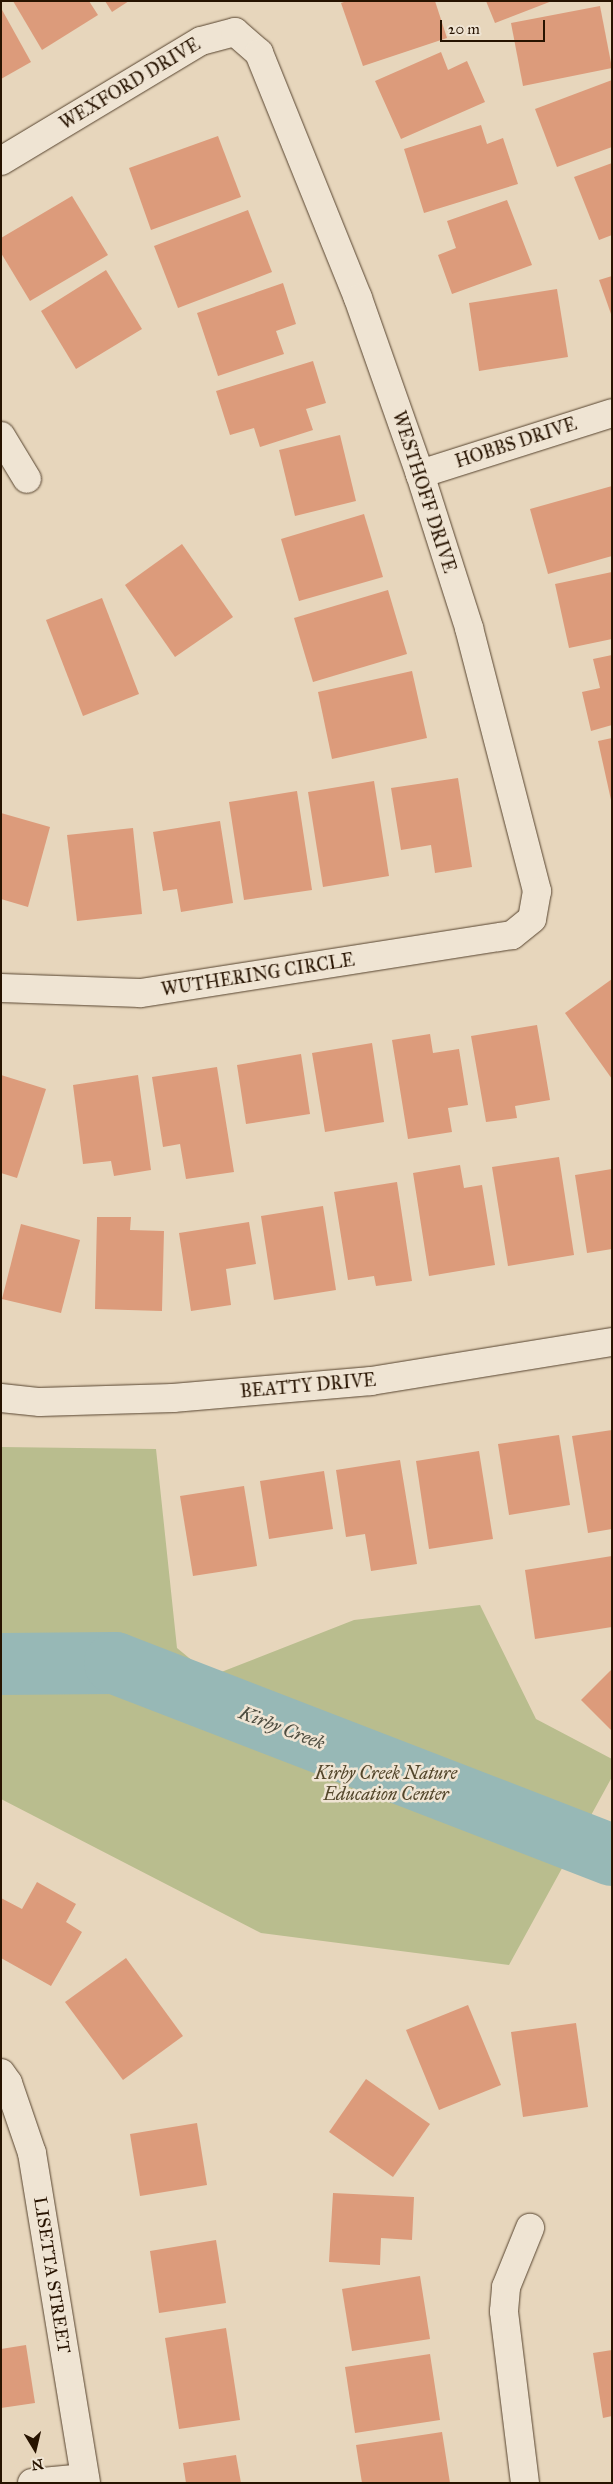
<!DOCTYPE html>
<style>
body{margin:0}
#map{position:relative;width:613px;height:2484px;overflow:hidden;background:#e7d6bc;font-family:"IM FELL Great Primer",serif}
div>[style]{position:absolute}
.green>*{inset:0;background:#b9bd8e}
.river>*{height:62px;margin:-31px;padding:0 31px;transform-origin:31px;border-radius:31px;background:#97b8b6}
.building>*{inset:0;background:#dc9b7b}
.roads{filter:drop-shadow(0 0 1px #57442f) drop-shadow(0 0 1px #57442f)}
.street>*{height:28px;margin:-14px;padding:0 14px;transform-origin:14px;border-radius:14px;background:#efe4d3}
.secondary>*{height:28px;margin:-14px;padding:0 14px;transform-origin:14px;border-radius:14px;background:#efe4d3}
span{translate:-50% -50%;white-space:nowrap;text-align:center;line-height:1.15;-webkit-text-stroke:5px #efe4d3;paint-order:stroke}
.street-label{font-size:18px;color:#271300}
.park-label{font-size:18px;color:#53462b;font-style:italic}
.water-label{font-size:19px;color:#4e4d40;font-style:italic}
.frame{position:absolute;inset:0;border:2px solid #271300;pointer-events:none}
.north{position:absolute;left:10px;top:2424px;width:50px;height:50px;-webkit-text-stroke:4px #efe4d3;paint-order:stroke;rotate:171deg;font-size:14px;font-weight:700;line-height:20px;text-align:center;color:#271300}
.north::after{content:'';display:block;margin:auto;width:18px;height:22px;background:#271300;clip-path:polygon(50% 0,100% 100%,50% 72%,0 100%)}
.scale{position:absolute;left:440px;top:20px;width:105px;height:22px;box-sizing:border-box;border:2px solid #271300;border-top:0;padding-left:6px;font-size:15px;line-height:18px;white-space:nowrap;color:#271300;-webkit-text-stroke:4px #efe4d3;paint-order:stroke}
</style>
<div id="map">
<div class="green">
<i style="clip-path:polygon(1px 1447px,156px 1449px,177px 1648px,211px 1676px,354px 1620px,480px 1605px,536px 1719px,612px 1759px,612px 1777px,509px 1965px,261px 1933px,1px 1799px)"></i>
</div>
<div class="river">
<i style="left:1px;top:1664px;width:114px;rotate:-0.5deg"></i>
<i style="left:115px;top:1663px;width:533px;rotate:21.12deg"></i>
</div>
<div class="building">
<i style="clip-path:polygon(13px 1px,89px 1px,98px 15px,42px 50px)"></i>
<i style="clip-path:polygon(105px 1px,129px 1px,112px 12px)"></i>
<i style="clip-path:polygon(347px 1px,435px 1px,447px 38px,363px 66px,341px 3px)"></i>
<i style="clip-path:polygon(486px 1px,552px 1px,495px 23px)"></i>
<i style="clip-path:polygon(600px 6px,612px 68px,523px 86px,511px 23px)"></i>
<i style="clip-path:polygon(1px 8px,31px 62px,1px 79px)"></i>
<i style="clip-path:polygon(441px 52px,448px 70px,467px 61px,485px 102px,401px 139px,375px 81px)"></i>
<i style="clip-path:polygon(612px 80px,612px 147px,557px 167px,535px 109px)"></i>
<i style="clip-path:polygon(481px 125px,487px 144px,503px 138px,518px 184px,424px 213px,404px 149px)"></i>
<i style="clip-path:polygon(218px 136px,241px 197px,151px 230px,129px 168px)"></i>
<i style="clip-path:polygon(612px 163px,612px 235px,599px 240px,574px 177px)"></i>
<i style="clip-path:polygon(72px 196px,108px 255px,30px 301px,1px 253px,1px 238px)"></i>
<i style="clip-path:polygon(507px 200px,532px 265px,452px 294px,438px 255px,456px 248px,447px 221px)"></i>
<i style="clip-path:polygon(248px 210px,272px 272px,178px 308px,154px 246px)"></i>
<i style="clip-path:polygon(106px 270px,142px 329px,76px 369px,41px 311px)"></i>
<i style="clip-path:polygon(612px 276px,612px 314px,611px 314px,599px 280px)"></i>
<i style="clip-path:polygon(283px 283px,296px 324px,276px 331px,284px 354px,218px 376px,197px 313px)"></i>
<i style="clip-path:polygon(557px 289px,568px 357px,479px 371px,469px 303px)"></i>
<i style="clip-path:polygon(313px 361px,326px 403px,306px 409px,313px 430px,260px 447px,254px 428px,230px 435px,216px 391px)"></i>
<i style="clip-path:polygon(340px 435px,356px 501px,295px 516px,279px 450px)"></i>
<i style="clip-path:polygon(612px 486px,612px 556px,548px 574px,530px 509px)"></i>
<i style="clip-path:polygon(364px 514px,383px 577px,299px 601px,281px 539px)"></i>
<i style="clip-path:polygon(182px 544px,233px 617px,175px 657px,125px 585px)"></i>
<i style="clip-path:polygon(612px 572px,612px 639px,569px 648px,555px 584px)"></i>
<i style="clip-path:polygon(388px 590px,407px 654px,313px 682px,294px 618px)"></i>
<i style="clip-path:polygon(102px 598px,139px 694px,83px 716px,46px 620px)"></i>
<i style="clip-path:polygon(612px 655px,612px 725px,591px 731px,582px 692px,600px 688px,593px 659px)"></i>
<i style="clip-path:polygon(412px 671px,427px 738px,332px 759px,318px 692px)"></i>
<i style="clip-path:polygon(612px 738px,612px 800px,611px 800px,598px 741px)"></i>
<i style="clip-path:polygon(458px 778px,472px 867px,435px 873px,431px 845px,401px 850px,391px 788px)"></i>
<i style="clip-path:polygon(374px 781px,389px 876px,323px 887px,308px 792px)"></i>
<i style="clip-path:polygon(297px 791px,312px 890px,244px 900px,229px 802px)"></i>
<i style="clip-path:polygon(1px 813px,50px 827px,28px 907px,1px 899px)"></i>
<i style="clip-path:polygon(220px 821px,233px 903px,181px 912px,177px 889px,163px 891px,153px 832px)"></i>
<i style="clip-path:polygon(133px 828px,142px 914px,77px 921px,67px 835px)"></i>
<i style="clip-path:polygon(612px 979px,612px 1079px,565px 1013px)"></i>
<i style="clip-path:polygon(537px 1025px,550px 1100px,515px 1106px,517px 1118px,486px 1122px,471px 1036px)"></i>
<i style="clip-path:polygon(430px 1034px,433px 1053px,459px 1049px,468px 1105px,448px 1108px,452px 1132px,408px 1139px,392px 1040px)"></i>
<i style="clip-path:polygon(372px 1043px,384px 1122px,325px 1132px,312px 1053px)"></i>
<i style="clip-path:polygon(301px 1054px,310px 1114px,246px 1124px,237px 1065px)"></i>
<i style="clip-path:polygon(217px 1067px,234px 1172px,186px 1179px,180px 1144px,163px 1147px,152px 1077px)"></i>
<i style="clip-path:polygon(1px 1075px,46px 1089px,17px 1178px,1px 1173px)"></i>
<i style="clip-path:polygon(138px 1075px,151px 1170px,114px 1176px,111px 1161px,83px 1164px,73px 1085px)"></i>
<i style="clip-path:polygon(559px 1157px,574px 1255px,508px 1266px,492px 1167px)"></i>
<i style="clip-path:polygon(460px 1165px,464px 1188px,482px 1185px,495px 1265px,429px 1276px,413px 1173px)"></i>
<i style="clip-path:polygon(612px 1169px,612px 1249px,587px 1253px,575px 1175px)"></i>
<i style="clip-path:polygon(397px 1182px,412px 1281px,376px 1286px,374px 1276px,348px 1280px,334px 1192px)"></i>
<i style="clip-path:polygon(323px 1206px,336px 1290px,274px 1300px,261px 1216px)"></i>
<i style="clip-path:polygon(97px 1217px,131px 1217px,130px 1230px,164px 1231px,162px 1311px,95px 1309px)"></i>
<i style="clip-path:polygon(249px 1222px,256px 1264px,226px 1269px,231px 1305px,191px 1311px,179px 1233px)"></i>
<i style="clip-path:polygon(21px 1224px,80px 1240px,61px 1313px,2px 1299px)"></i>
<i style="clip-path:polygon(612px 1430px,612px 1529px,588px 1533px,572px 1436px)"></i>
<i style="clip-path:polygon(559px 1435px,570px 1505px,509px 1515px,498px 1444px)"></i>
<i style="clip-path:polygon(479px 1451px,493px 1539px,429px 1549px,416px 1461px)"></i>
<i style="clip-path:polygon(400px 1460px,417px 1564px,371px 1571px,365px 1534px,346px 1537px,336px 1470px)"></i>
<i style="clip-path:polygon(324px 1471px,333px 1529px,269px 1539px,260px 1481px)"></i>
<i style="clip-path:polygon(244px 1486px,257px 1566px,193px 1576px,180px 1496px)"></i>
<i style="clip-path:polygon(612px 1556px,612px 1627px,535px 1639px,525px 1570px)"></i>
<i style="clip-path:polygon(612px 1669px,612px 1731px,581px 1700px)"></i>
<i style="clip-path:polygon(37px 1882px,76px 1904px,66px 1922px,82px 1932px,51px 1986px,1px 1958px,1px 1898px,22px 1909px)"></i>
<i style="clip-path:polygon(126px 1958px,183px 2036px,123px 2080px,65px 2002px)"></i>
<i style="clip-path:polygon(468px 2005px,501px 2085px,439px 2110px,406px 2030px)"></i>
<i style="clip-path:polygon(576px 2023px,588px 2107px,523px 2117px,511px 2032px)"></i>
<i style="clip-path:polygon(366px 2079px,430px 2124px,393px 2177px,329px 2132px)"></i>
<i style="clip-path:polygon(197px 2123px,207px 2185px,140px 2196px,130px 2134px)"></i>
<i style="clip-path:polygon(333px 2193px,414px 2197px,412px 2240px,381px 2238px,380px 2265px,329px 2262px)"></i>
<i style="clip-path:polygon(216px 2240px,226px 2303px,159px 2313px,150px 2251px)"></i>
<i style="clip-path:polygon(420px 2276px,430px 2339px,352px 2351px,342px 2289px)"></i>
<i style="clip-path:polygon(226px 2328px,240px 2420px,179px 2429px,165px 2338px)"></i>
<i style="clip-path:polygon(26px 2345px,35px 2403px,1px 2408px,1px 2349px)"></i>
<i style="clip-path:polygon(612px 2350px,612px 2416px,603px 2418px,593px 2353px)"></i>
<i style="clip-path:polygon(430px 2354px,440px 2420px,355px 2433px,345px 2367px)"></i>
<i style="clip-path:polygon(442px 2432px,450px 2483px,362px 2483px,356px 2445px)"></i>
<i style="clip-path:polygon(236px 2455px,241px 2483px,186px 2483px,183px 2463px)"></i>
</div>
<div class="roads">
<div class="street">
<i style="left:1px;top:161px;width:233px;rotate:-31deg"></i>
<i style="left:201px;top:41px;width:35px;rotate:-15deg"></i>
<i style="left:235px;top:32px;width:32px;rotate:41deg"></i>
<i style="left:259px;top:53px;width:264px;rotate:68deg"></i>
<i style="left:358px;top:298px;width:187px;rotate:70.6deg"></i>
<i style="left:420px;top:474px;width:162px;rotate:72.3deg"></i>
<i style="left:469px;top:628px;width:272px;rotate:75.5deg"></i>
<i style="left:537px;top:891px;width:28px;rotate:100deg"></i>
<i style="left:532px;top:919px;width:26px;rotate:141deg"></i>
<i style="left:512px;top:935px;width:376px;rotate:171.1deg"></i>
<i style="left:140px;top:993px;width:139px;rotate:-177.9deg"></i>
<i style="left:1px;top:436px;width:50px;rotate:58.8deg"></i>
<i style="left:420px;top:474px;width:201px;rotate:-17.6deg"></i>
<i style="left:1px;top:2073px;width:12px;rotate:55deg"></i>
<i style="left:8px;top:2083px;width:74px;rotate:71.1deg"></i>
<i style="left:32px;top:2153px;width:334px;rotate:80.7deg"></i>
<i style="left:32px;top:2483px;width:53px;rotate:-5.4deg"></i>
<i style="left:525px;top:2483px;width:173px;rotate:-97deg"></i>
<i style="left:504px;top:2311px;width:24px;rotate:-85deg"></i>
<i style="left:506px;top:2287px;width:64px;rotate:-67.9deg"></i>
</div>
<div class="secondary">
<i style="left:1px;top:1398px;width:39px;rotate:6deg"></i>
<i style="left:40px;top:1402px;width:133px;rotate:-1.7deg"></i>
<i style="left:173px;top:1398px;width:199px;rotate:-4.9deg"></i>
<i style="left:371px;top:1381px;width:244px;rotate:-9.2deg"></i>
</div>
</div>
<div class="street-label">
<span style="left:130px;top:84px;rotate:-31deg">WEXFORD DRIVE</span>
<span style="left:516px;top:443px;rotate:-18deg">HOBBS DRIVE</span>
<span style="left:424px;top:492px;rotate:72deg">WESTHOFF DRIVE</span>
<span style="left:258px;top:975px;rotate:-9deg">WUTHERING CIRCLE</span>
<span style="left:308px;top:1386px;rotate:-5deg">BEATTY DRIVE</span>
<span style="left:52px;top:2275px;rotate:81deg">LISETTA STREET</span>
</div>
<div class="park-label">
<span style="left:386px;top:1784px">Kirby Creek Nature<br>Education Center</span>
</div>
<div class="water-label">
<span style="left:282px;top:1728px;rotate:21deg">Kirby Creek</span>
</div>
<div class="frame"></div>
<div class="north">N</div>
<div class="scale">20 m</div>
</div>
